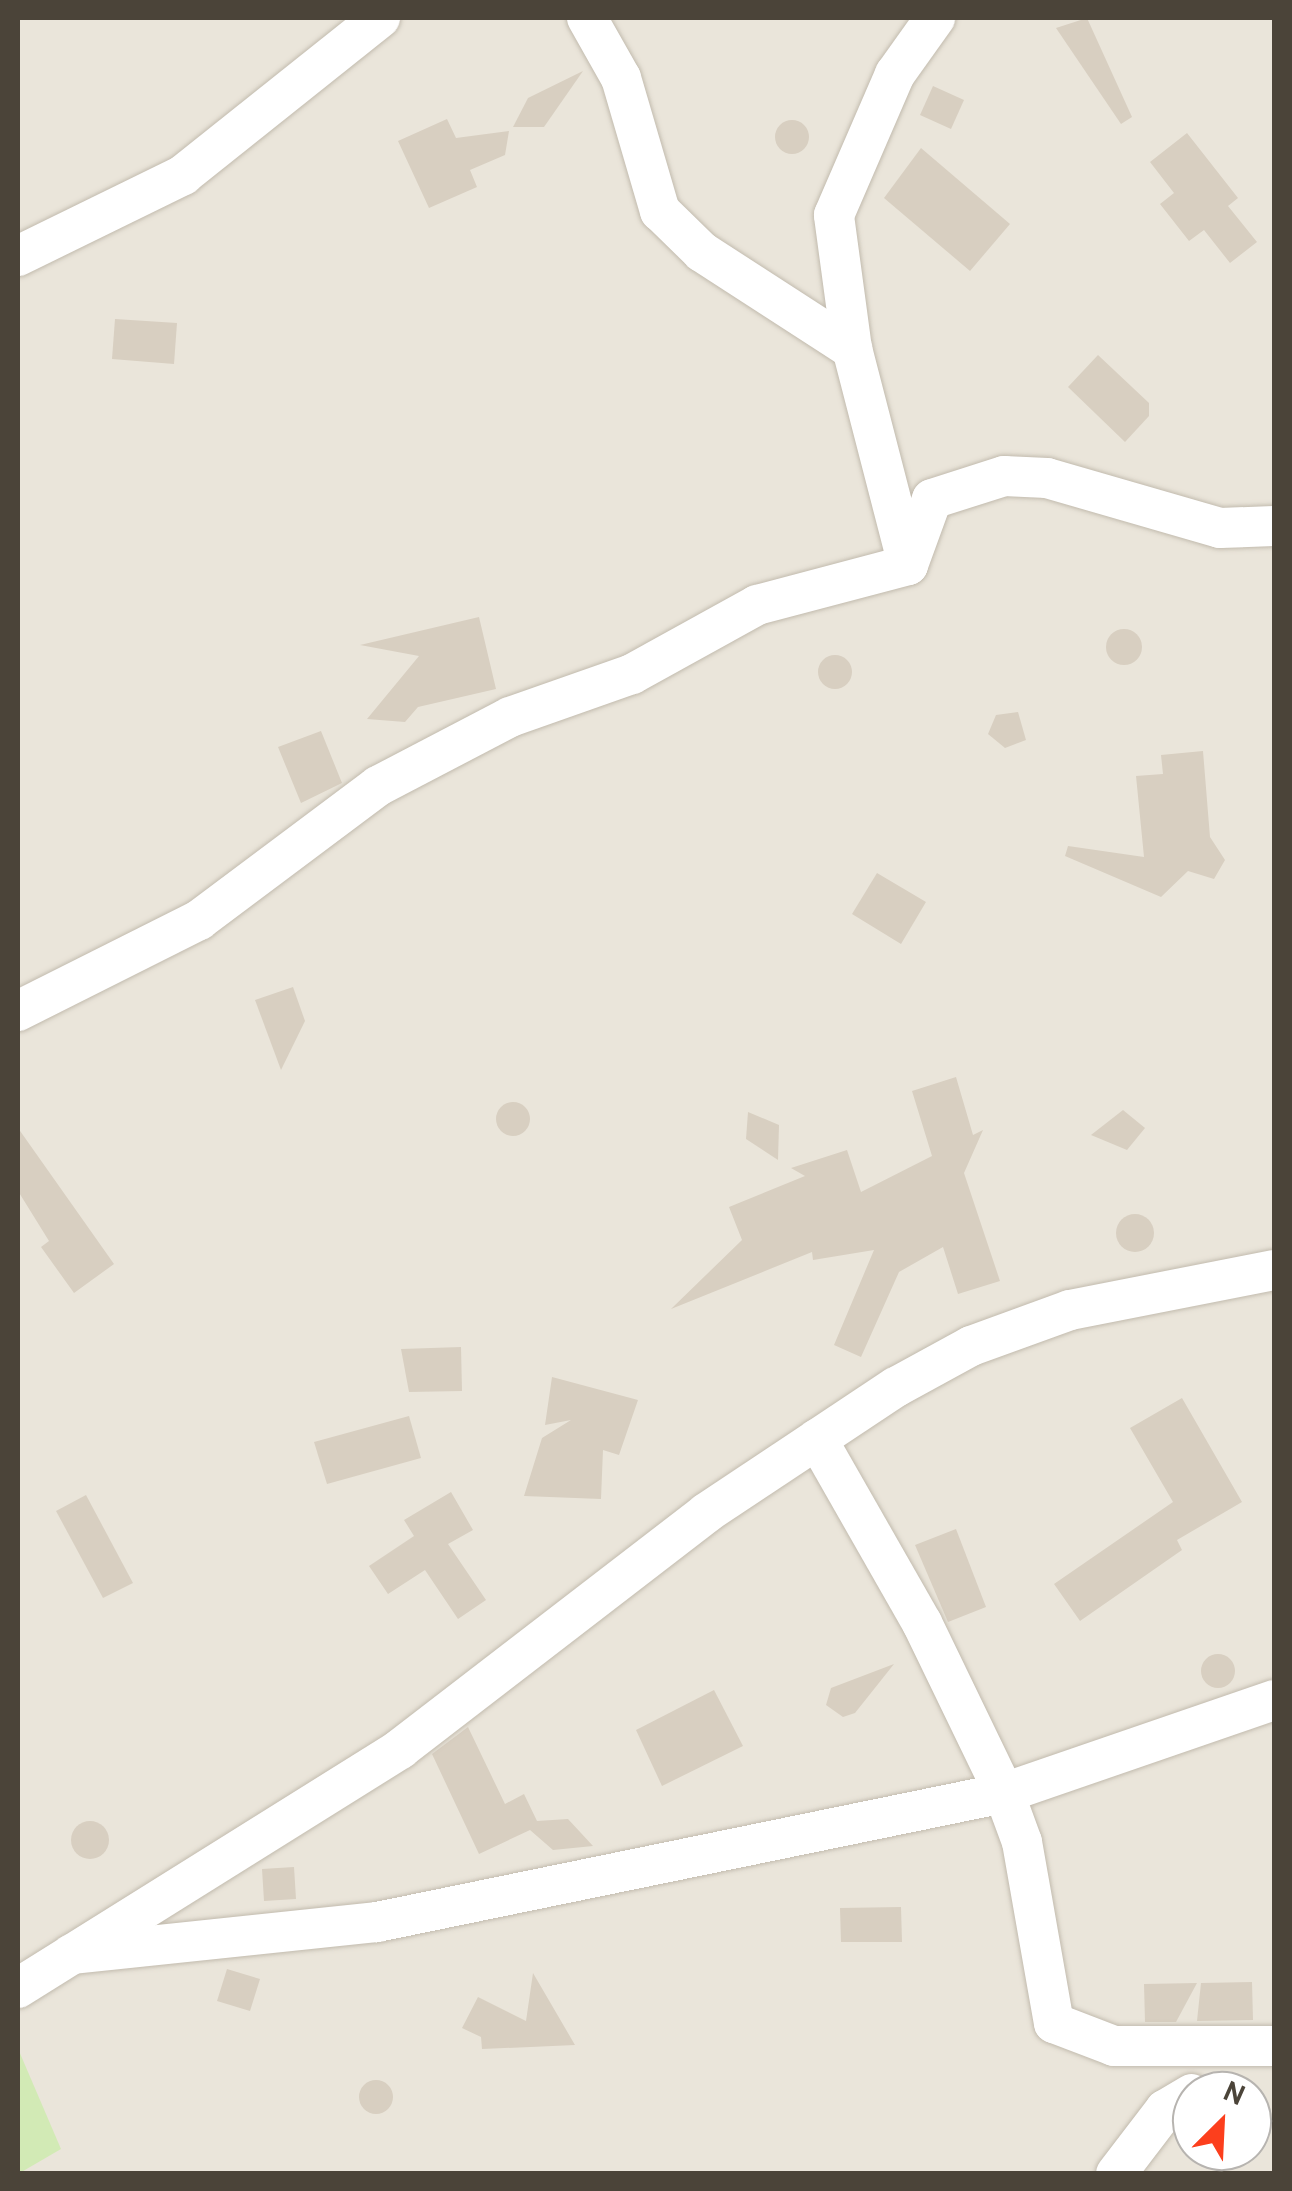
<!DOCTYPE html>
<style>
body{margin:0}
#map{position:relative;width:1292px;height:2191px;overflow:hidden;background:#f6f3ec;font-family:Overpass,sans-serif}
div>[style]{position:absolute}
.residential>*{inset:0;background:#eae5da}
.green>*{inset:0;background:#d2eab5}
.building>*{inset:0;background:#d8cfc1}
.round{border-radius:50%}
.roads{filter:drop-shadow(0 0 2px #c2bbae) drop-shadow(0 0 2px #c2bbae)}
.minor>*{height:40px;margin:-20px;padding:0 20px;transform-origin:20px;border-radius:20px;background:#fff}
span{translate:-50% -50%;white-space:nowrap;text-align:center;line-height:1.15;-webkit-text-stroke:8px #fff;paint-order:stroke}
.frame{position:absolute;inset:0;border:20px solid #4b4439;pointer-events:none}
.north{position:absolute;left:1172px;top:2071px;width:100px;height:100px;box-sizing:border-box;background:#fff;border:2px solid #b7b4b0;border-radius:50%;rotate:24deg;font-size:28px;font-weight:700;line-height:40px;text-align:center;color:#4b4439}
.north::after{content:'';display:block;margin:auto;width:35px;height:45px;background:#fc3f1d;clip-path:polygon(50% 0,100% 100%,50% 72%,0 100%)}
</style>
<div id="map">
<div class="residential">
<i style="clip-path:polygon(evenodd,18px 18px,1274px 18px,1274px 2173px,18px 2173px,18px 18px,1192px 2091px,1252px 2091px,1252px 2151px,1192px 2151px,1192px 2091px)"></i>
</div>
<div class="green">
<i style="clip-path:polygon(19px 2051px,61px 2149px,18px 2174px,18px 2052px)"></i>
</div>
<div class="building">
<i style="clip-path:polygon(1087px 18px,1132px 117px,1121px 124px,1056px 28px)"></i>
<i style="clip-path:polygon(583px 71px,544px 127px,513px 127px,528px 98px)"></i>
<i style="clip-path:polygon(933px 86px,964px 100px,951px 129px,920px 115px)"></i>
<i style="clip-path:polygon(447px 119px,456px 138px,509px 131px,505px 155px,470px 170px,477px 187px,429px 208px,398px 141px)"></i>
<i class="round" style="left:775px;top:120px;width:34px;height:34px"></i>
<i style="clip-path:polygon(1187px 133px,1238px 198px,1228px 206px,1257px 242px,1230px 263px,1204px 230px,1189px 241px,1160px 204px,1174px 193px,1150px 162px)"></i>
<i style="clip-path:polygon(921px 148px,1010px 224px,970px 271px,884px 198px)"></i>
<i style="clip-path:polygon(115px 319px,177px 323px,174px 364px,112px 359px)"></i>
<i style="clip-path:polygon(1098px 355px,1149px 403px,1149px 416px,1125px 442px,1068px 387px)"></i>
<i style="clip-path:polygon(479px 617px,496px 689px,418px 707px,405px 722px,367px 719px,419px 656px,360px 645px)"></i>
<i class="round" style="left:1106px;top:629px;width:36px;height:36px"></i>
<i class="round" style="left:818px;top:655px;width:34px;height:34px"></i>
<i style="clip-path:polygon(1018px 712px,1026px 740px,1005px 748px,988px 734px,996px 715px)"></i>
<i style="clip-path:polygon(321px 731px,342px 783px,301px 803px,278px 747px)"></i>
<i style="clip-path:polygon(1203px 751px,1210px 837px,1225px 860px,1214px 879px,1188px 871px,1161px 897px,1065px 856px,1068px 846px,1144px 857px,1136px 776px,1163px 774px,1161px 755px)"></i>
<i style="clip-path:polygon(877px 873px,926px 902px,901px 944px,852px 914px)"></i>
<i style="clip-path:polygon(293px 987px,305px 1021px,281px 1070px,255px 1000px)"></i>
<i style="clip-path:polygon(956px 1077px,973px 1135px,983px 1130px,964px 1173px,1000px 1281px,958px 1294px,943px 1247px,899px 1272px,861px 1357px,834px 1345px,874px 1250px,813px 1260px,812px 1252px,671px 1309px,742px 1240px,729px 1207px,805px 1176px,791px 1168px,847px 1150px,861px 1192px,932px 1156px,912px 1091px)"></i>
<i class="round" style="left:496px;top:1102px;width:34px;height:34px"></i>
<i style="clip-path:polygon(1123px 1110px,1145px 1128px,1127px 1150px,1091px 1135px)"></i>
<i style="clip-path:polygon(748px 1112px,779px 1125px,778px 1160px,746px 1139px)"></i>
<i style="clip-path:polygon(18px 1128px,114px 1264px,74px 1293px,41px 1247px,49px 1241px,18px 1191px)"></i>
<i class="round" style="left:1116px;top:1214px;width:38px;height:38px"></i>
<i style="clip-path:polygon(461px 1347px,462px 1391px,409px 1392px,401px 1349px)"></i>
<i style="clip-path:polygon(552px 1377px,638px 1400px,619px 1455px,603px 1450px,601px 1499px,524px 1496px,542px 1438px,571px 1420px,545px 1425px)"></i>
<i style="clip-path:polygon(1182px 1398px,1242px 1502px,1177px 1540px,1182px 1550px,1080px 1621px,1054px 1584px,1173px 1502px,1130px 1428px)"></i>
<i style="clip-path:polygon(409px 1416px,421px 1458px,327px 1484px,314px 1442px)"></i>
<i style="clip-path:polygon(451px 1492px,473px 1530px,448px 1544px,486px 1600px,458px 1619px,425px 1570px,388px 1594px,369px 1566px,414px 1536px,404px 1520px)"></i>
<i style="clip-path:polygon(86px 1495px,133px 1583px,103px 1598px,56px 1511px)"></i>
<i style="clip-path:polygon(956px 1529px,986px 1607px,948px 1622px,915px 1545px)"></i>
<i class="round" style="left:1201px;top:1654px;width:34px;height:34px"></i>
<i style="clip-path:polygon(894px 1664px,855px 1713px,843px 1717px,826px 1705px,831px 1688px)"></i>
<i style="clip-path:polygon(714px 1690px,743px 1746px,662px 1786px,636px 1730px)"></i>
<i style="clip-path:polygon(468px 1727px,505px 1804px,524px 1794px,537px 1821px,568px 1819px,593px 1846px,553px 1850px,530px 1830px,479px 1854px,432px 1754px)"></i>
<i class="round" style="left:71px;top:1821px;width:38px;height:38px"></i>
<i style="clip-path:polygon(294px 1867px,296px 1899px,264px 1901px,262px 1869px)"></i>
<i style="clip-path:polygon(901px 1907px,902px 1942px,841px 1942px,840px 1908px)"></i>
<i style="clip-path:polygon(227px 1969px,260px 1979px,250px 2011px,217px 2001px)"></i>
<i style="clip-path:polygon(533px 1973px,575px 2045px,482px 2049px,481px 2037px,462px 2028px,478px 1997px,526px 2021px)"></i>
<i style="clip-path:polygon(1252px 1982px,1253px 2020px,1197px 2021px,1201px 1983px)"></i>
<i style="clip-path:polygon(1197px 1983px,1176px 2022px,1145px 2022px,1144px 1984px)"></i>
<i class="round" style="left:359px;top:2080px;width:34px;height:34px"></i>
</div>
<div class="roads">
<div class="minor">
<i style="left:587px;top:18px;width:69px;rotate:60.5deg"></i>
<i style="left:621px;top:78px;width:139px;rotate:73.7deg"></i>
<i style="left:660px;top:211px;width:59px;rotate:44.3deg"></i>
<i style="left:702px;top:252px;width:179px;rotate:32.9deg"></i>
<i style="left:18px;top:256px;width:184px;rotate:-26.1deg"></i>
<i style="left:183px;top:175px;width:252px;rotate:-38.6deg"></i>
<i style="left:908px;top:565px;width:223px;rotate:-104.5deg"></i>
<i style="left:852px;top:349px;width:135px;rotate:-97.7deg"></i>
<i style="left:834px;top:215px;width:154px;rotate:-66.6deg"></i>
<i style="left:895px;top:74px;width:69px;rotate:-54.5deg"></i>
<i style="left:18px;top:1011px;width:203px;rotate:-26.7deg"></i>
<i style="left:199px;top:920px;width:224px;rotate:-36.8deg"></i>
<i style="left:378px;top:786px;width:149px;rotate:-27.6deg"></i>
<i style="left:510px;top:717px;width:129px;rotate:-19.4deg"></i>
<i style="left:632px;top:674px;width:143px;rotate:-28.9deg"></i>
<i style="left:757px;top:605px;width:156px;rotate:-14.8deg"></i>
<i style="left:908px;top:565px;width:70px;rotate:-70deg"></i>
<i style="left:932px;top:499px;width:76px;rotate:-17.7deg"></i>
<i style="left:1004px;top:476px;width:43px;rotate:2.7deg"></i>
<i style="left:1047px;top:478px;width:180px;rotate:16.1deg"></i>
<i style="left:1220px;top:528px;width:54px;rotate:-2.1deg"></i>
<i style="left:817px;top:1439px;width:212px;rotate:60.3deg"></i>
<i style="left:922px;top:1623px;width:189px;rotate:64.2deg"></i>
<i style="left:1004px;top:1793px;width:52px;rotate:69.8deg"></i>
<i style="left:1022px;top:1842px;width:184px;rotate:80deg"></i>
<i style="left:1054px;top:2023px;width:64px;rotate:21deg"></i>
<i style="left:1114px;top:2046px;width:160px"></i>
<i style="left:72px;top:1954px;width:307px;rotate:-6deg"></i>
<i style="left:377px;top:1922px;width:640px;rotate:-11.63deg"></i>
<i style="left:1004px;top:1793px;width:286px;rotate:-19deg"></i>
<i style="left:18px;top:1988px;width:451px;rotate:-32deg"></i>
<i style="left:400px;top:1749px;width:386px;rotate:-37.6deg"></i>
<i style="left:706px;top:1513px;width:228px;rotate:-33.6deg"></i>
<i style="left:896px;top:1387px;width:85px;rotate:-28.7deg"></i>
<i style="left:971px;top:1346px;width:105px;rotate:-20deg"></i>
<i style="left:1070px;top:1310px;width:208px;rotate:-11.1deg"></i>
<i style="left:1116px;top:2174px;width:81px;rotate:-52.6deg"></i>
<i style="left:1165px;top:2110px;width:31px;rotate:-31deg"></i>
</div>
</div>
<div class="frame"></div>
<div class="north">N</div>
</div>
